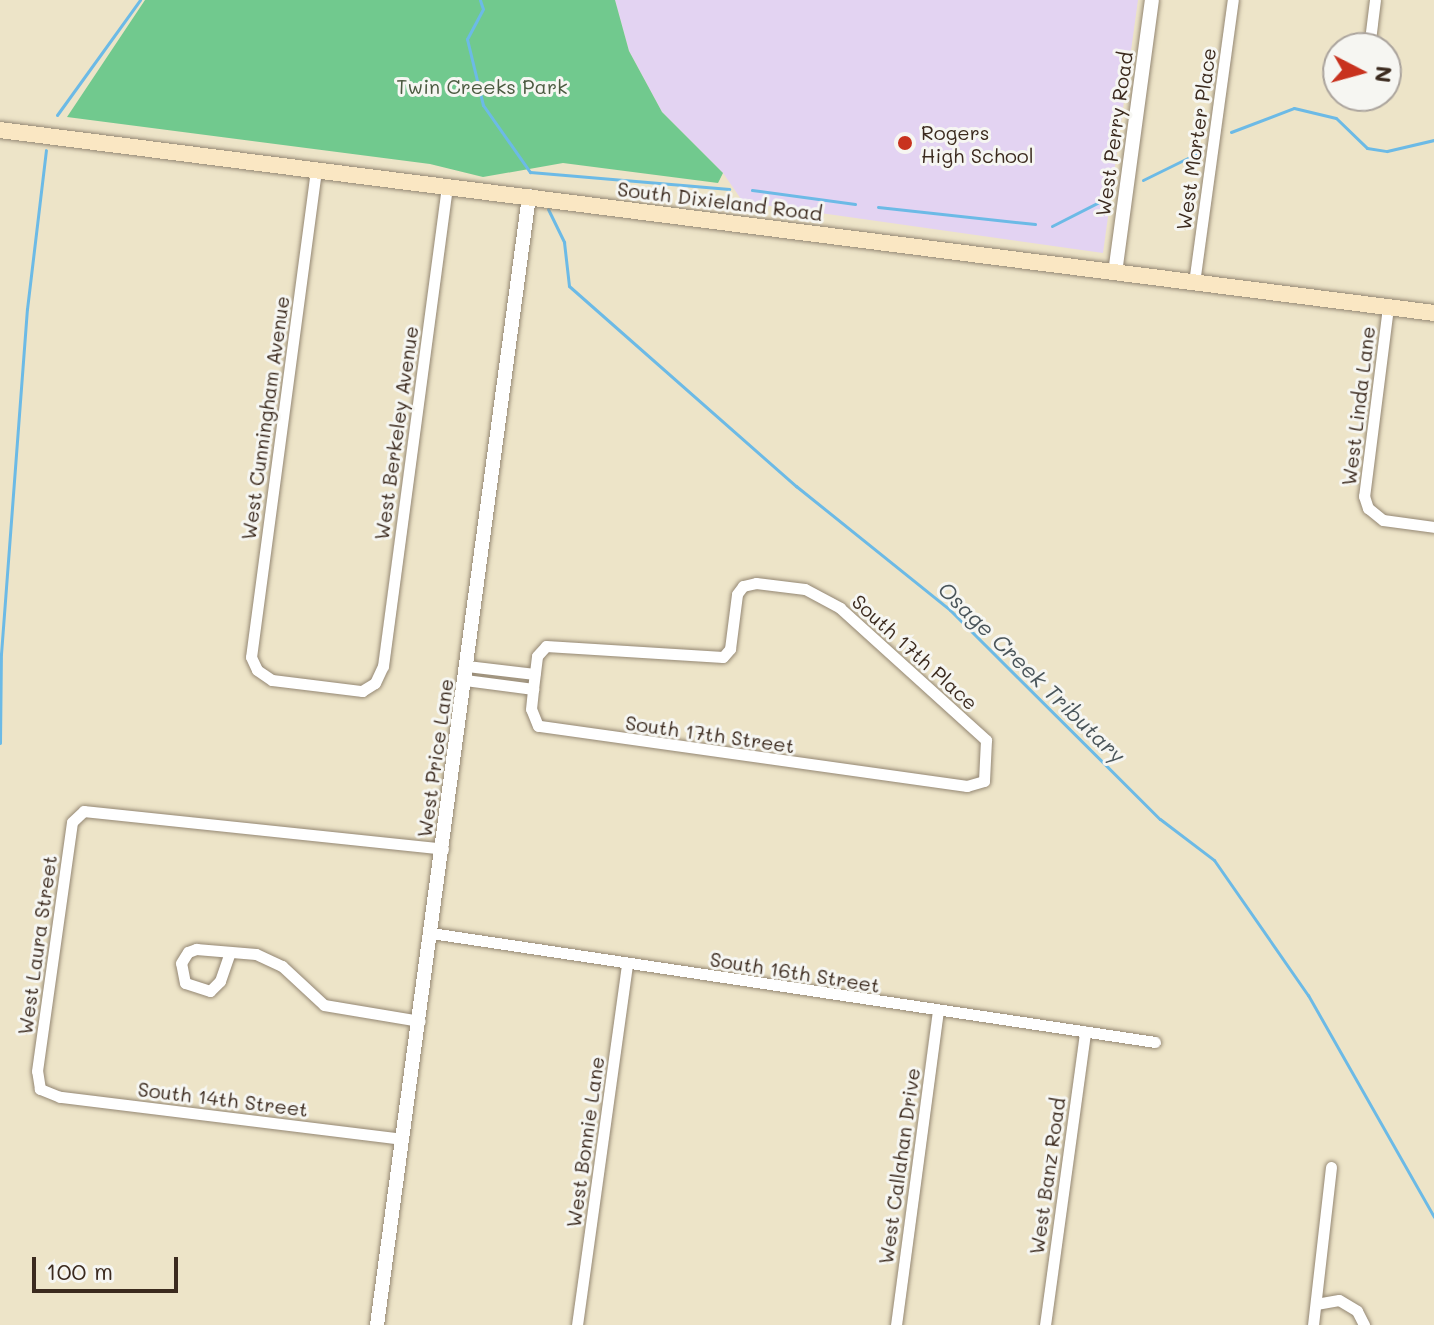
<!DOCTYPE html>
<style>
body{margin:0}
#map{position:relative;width:1434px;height:1325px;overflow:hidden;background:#ede4c8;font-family:Mali,sans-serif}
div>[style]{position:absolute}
.built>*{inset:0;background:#e3d3f2}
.green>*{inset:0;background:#71c98e}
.stream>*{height:3px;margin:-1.5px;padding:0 1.5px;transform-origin:1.5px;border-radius:1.5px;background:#6cbae6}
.roads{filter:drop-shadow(0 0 2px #948773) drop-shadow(0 0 2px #948773)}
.minor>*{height:11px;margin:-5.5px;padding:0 5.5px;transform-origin:5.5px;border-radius:5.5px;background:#fff}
.tertiary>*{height:14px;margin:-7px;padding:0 7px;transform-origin:7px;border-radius:7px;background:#fff}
.secondary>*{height:16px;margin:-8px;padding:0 8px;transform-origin:8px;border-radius:8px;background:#fae7c3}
.dots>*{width:22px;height:22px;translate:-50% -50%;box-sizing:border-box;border:4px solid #f6f6f2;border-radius:50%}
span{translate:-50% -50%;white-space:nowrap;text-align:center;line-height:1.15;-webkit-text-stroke:6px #f6f6f2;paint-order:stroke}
.park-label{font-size:20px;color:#4b5a40}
.poi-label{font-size:20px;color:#3b2a1e}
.left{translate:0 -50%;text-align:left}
.street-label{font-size:20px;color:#3b2a1e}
.water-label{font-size:22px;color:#4a555a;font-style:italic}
.north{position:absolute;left:1322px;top:32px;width:80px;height:80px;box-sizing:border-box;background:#f6f6f2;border:2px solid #aba49d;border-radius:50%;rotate:96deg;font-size:22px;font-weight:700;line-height:32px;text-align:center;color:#3b2a1e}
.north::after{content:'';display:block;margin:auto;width:28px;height:36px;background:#c8321e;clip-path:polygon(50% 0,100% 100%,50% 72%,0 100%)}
.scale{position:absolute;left:32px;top:1257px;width:146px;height:36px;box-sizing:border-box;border:4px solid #3b2a1e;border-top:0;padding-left:10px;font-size:24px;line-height:28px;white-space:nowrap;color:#3b2a1e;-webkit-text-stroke:6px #f6f6f2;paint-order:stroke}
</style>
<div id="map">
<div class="built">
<i style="clip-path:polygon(615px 0,1138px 0,1103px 253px,743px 202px,723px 173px,662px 112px,629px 51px)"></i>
</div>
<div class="green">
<i style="clip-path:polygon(145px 0,615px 0,629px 51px,662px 112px,723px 173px,718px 183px,563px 163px,483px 177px,430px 164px,67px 117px)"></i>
</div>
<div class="stream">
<i style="left:480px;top:0;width:9px;rotate:72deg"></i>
<i style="left:483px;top:9px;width:34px;rotate:118deg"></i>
<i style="left:467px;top:39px;width:68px;rotate:76.4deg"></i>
<i style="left:483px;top:105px;width:82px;rotate:55deg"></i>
<i style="left:530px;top:172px;width:200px;rotate:4.9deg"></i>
<i style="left:57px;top:115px;width:142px;rotate:-54.2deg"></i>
<i style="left:1231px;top:132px;width:67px;rotate:-20.9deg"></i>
<i style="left:1294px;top:108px;width:43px;rotate:13.4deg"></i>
<i style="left:1336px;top:118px;width:43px;rotate:44.1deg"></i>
<i style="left:1367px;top:148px;width:20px;rotate:9deg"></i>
<i style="left:1387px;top:151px;width:48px;rotate:-13.2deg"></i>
<i style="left:1143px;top:180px;width:64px;rotate:-26.2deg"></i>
<i style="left:752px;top:190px;width:104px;rotate:7.7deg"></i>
<i style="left:878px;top:207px;width:158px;rotate:6.2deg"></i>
<i style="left:548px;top:209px;width:37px;rotate:64deg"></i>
<i style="left:564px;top:242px;width:44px;rotate:83.5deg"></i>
<i style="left:569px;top:286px;width:303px;rotate:41.4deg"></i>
<i style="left:796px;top:486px;width:198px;rotate:38.8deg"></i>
<i style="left:950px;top:610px;width:296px;rotate:44.9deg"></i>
<i style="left:1160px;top:819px;width:68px;rotate:37.2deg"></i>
<i style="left:1214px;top:860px;width:165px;rotate:55.2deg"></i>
<i style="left:1308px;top:995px;width:255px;rotate:60.4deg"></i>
<i style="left:1052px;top:226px;width:62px;rotate:-27deg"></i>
<i style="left:0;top:743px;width:89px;rotate:-89.4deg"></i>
<i style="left:1px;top:654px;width:346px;rotate:-85.7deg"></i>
<i style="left:27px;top:309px;width:160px;rotate:-83.2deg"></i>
</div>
<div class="roads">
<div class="minor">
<i style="left:1369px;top:48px;width:48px;rotate:-82.9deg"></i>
<i style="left:316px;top:170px;width:491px;rotate:97.6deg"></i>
<i style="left:251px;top:657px;width:14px;rotate:65deg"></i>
<i style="left:257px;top:670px;width:18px;rotate:34deg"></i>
<i style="left:272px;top:680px;width:91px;rotate:7deg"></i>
<i style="left:362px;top:691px;width:15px;rotate:-32deg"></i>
<i style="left:375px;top:683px;width:19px;rotate:-65deg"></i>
<i style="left:383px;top:666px;width:484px;rotate:-82.4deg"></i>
<i style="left:1194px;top:283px;width:286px;rotate:-82.2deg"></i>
<i style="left:1388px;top:307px;width:191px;rotate:97.2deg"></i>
<i style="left:1364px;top:496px;width:13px;rotate:72deg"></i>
<i style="left:1368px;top:508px;width:19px;rotate:39deg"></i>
<i style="left:1383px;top:520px;width:51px;rotate:7.8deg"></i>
<i style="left:756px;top:583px;width:49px;rotate:7deg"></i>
<i style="left:805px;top:589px;width:40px;rotate:28deg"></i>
<i style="left:840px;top:608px;width:197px;rotate:42.1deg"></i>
<i style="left:986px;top:740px;width:41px;rotate:92.8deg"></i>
<i style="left:984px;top:781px;width:18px;rotate:164deg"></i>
<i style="left:967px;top:786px;width:433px;rotate:-172deg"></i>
<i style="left:538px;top:726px;width:18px;rotate:-112deg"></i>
<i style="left:531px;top:709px;width:20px;rotate:-84deg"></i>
<i style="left:533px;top:689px;width:33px;rotate:-83deg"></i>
<i style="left:537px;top:656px;width:13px;rotate:-48deg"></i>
<i style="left:546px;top:646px;width:177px;rotate:3.6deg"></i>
<i style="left:723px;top:657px;width:11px;rotate:-49deg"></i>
<i style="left:730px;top:649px;width:55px;rotate:-82.7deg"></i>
<i style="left:737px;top:594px;width:10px;rotate:-53deg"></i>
<i style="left:743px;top:586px;width:13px;rotate:-13deg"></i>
<i style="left:467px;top:666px;width:68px;rotate:6.7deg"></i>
<i style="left:465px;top:680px;width:69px;rotate:7.5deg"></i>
<i style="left:431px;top:933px;width:732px;rotate:8.56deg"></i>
<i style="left:230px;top:952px;width:31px;rotate:109deg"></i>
<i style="left:220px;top:981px;width:14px;rotate:135deg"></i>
<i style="left:210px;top:991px;width:26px;rotate:-162deg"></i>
<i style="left:185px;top:983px;width:20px;rotate:-101deg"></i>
<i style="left:181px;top:963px;width:13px;rotate:-58deg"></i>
<i style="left:188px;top:952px;width:9px;rotate:-21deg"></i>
<i style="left:196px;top:949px;width:60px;rotate:4.8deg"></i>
<i style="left:256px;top:954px;width:29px;rotate:25deg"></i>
<i style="left:282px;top:966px;width:57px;rotate:42.9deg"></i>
<i style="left:324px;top:1005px;width:97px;rotate:9.5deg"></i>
<i style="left:403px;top:1139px;width:346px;rotate:-173deg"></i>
<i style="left:60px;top:1097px;width:22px;rotate:-158deg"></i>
<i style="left:40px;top:1089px;width:18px;rotate:-99deg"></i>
<i style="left:37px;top:1071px;width:251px;rotate:-82deg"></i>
<i style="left:72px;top:822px;width:16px;rotate:-43deg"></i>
<i style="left:84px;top:811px;width:361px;rotate:6deg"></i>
<i style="left:1316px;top:1304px;width:23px;rotate:-10deg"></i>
<i style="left:1339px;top:1300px;width:21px;rotate:31deg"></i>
<i style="left:1357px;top:1311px;width:16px;rotate:63deg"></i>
<i style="left:577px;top:1325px;width:364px;rotate:-82.1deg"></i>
<i style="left:896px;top:1325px;width:316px;rotate:-82.4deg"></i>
<i style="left:1045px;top:1325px;width:296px;rotate:-82.2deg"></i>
<i style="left:1313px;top:1325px;width:159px;rotate:-83.5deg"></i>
</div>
<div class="tertiary">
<i style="left:1115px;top:273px;width:275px;rotate:-82.3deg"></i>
<i style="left:377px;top:1325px;width:1139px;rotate:-82.33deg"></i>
</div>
<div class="secondary">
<i style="left:0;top:130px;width:1446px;rotate:7.27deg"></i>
</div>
</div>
<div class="dots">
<i style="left:905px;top:143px;background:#c8321e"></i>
</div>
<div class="park-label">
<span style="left:482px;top:86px">Twin Creeks Park</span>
</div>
<div class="poi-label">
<span class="left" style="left:921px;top:144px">Rogers<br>High School</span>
</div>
<div class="street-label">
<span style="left:1114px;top:134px;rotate:-82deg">West Perry Road</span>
<span style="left:1196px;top:139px;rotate:-82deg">West Morter Place</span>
<span style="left:720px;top:201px;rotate:7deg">South Dixieland Road</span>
<span style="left:1358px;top:406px;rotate:-83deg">West Linda Lane</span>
<span style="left:265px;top:418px;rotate:-82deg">West Cunningham Avenue</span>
<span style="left:396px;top:433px;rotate:-82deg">West Berkeley Avenue</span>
<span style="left:915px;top:652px;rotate:42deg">South 17th Place</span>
<span style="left:710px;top:734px;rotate:8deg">South 17th Street</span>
<span style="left:435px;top:758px;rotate:-82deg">West Price Lane</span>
<span style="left:37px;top:945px;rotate:-82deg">West Laura Street</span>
<span style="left:795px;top:972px;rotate:9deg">South 16th Street</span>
<span style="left:223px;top:1099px;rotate:7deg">South 14th Street</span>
<span style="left:585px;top:1142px;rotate:-82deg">West Bonnie Lane</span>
<span style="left:899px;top:1166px;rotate:-82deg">West Callahan Drive</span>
<span style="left:1047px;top:1176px;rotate:-82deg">West Banz Road</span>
</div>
<div class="water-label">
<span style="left:1032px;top:672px;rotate:44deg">Osage Creek Tributary</span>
</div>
<div class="north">N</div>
<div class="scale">100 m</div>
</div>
